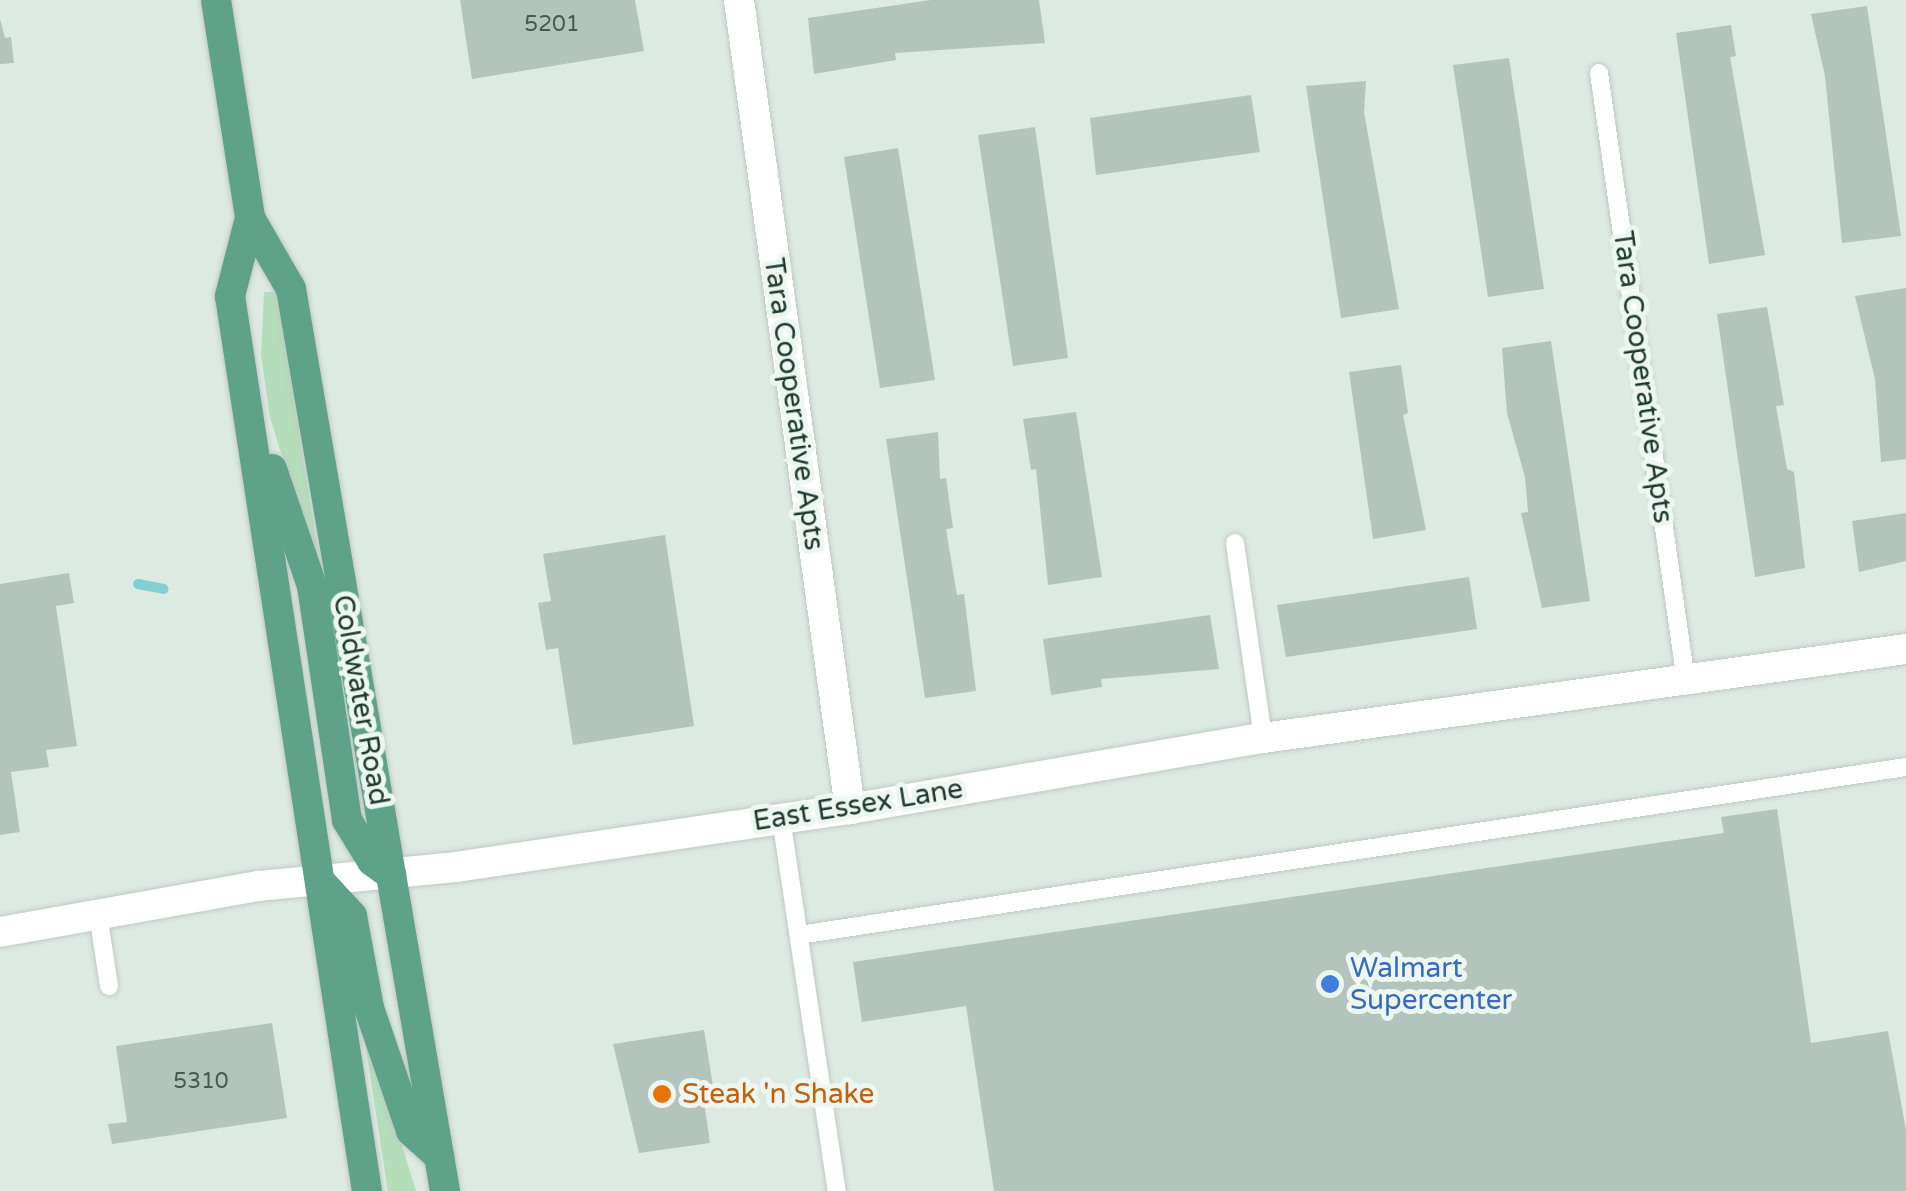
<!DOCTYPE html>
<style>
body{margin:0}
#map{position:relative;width:1906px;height:1191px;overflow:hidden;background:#dceae2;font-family:"Varela Round",sans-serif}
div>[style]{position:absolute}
.green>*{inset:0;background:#b4ddba}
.stream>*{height:10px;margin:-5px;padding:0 5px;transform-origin:5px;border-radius:5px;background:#80d0d3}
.building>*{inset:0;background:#b2c4bb}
.roads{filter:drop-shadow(0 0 2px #c0c8c5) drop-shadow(0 0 2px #c0c8c5)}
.lane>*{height:18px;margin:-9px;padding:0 9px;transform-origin:9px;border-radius:9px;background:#fff}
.street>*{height:30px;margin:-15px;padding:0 15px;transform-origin:15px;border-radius:15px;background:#fff}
.primary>*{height:30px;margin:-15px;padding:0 15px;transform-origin:15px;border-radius:15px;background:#5ea289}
.dots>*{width:28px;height:28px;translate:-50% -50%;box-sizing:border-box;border:5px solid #edf6f0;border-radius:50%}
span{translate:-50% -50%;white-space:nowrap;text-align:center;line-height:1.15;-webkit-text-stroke:10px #edf6f0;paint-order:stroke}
.number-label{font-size:22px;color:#435c52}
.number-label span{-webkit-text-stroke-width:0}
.street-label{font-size:28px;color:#1e392f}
.shop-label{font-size:28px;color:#366cbe}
.left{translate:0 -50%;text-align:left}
.food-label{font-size:28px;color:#c56008}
</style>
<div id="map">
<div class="green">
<i style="clip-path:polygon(264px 292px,277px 292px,318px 552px,312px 554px,270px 417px,261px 355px)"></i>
<i style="clip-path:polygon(372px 1048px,416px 1191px,388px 1191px,366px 1049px)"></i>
</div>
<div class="stream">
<i style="left:138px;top:584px;width:26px;rotate:11deg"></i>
</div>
<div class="building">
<i style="clip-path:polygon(460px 0,635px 0,644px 51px,472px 79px)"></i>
<i style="clip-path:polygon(931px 0,1039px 0,1045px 43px,895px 53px,896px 60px,814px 74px,808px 18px)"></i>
<i style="clip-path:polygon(1867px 6px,1901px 236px,1842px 243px,1825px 76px,1811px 14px)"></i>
<i style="clip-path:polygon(0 19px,5px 38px,11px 37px,14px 63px,0 64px)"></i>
<i style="clip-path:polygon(1731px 25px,1736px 56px,1730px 57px,1765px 255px,1709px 264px,1676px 33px)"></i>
<i style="clip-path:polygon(1509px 58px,1544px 289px,1488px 297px,1453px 65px)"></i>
<i style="clip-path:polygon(1366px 81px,1364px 112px,1399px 309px,1341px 318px,1306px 86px)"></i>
<i style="clip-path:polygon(1251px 95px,1260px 152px,1096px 175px,1090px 118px)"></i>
<i style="clip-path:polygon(1035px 127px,1068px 358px,1013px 366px,978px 135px)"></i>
<i style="clip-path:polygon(898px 148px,935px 380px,880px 388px,844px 157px)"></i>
<i style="clip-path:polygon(1906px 288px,1906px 459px,1881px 462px,1875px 379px,1855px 296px)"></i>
<i style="clip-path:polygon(1767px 307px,1784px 405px,1776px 406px,1787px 469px,1794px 472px,1805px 568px,1755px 577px,1717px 314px)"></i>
<i style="clip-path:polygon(1551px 341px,1590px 601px,1542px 608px,1521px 513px,1528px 512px,1525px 477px,1507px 413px,1502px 348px)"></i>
<i style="clip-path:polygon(1401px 365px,1408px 413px,1403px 415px,1426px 530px,1373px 539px,1349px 372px)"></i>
<i style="clip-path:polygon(1076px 412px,1102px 577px,1048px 585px,1036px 469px,1031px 470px,1023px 419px)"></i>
<i style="clip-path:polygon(938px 432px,940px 479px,946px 478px,953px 528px,946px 529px,957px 595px,964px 594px,976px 691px,925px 698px,886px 439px)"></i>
<i style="clip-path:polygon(1906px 513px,1906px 561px,1859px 572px,1852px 521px)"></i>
<i style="clip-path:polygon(665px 535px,694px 726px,573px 745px,558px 648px,546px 650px,538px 603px,551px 601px,543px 554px)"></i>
<i style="clip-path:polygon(69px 573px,74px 603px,56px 606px,77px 746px,46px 750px,49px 767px,11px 772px,20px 832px,0 835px,0 584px)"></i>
<i style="clip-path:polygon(1469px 577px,1477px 629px,1286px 657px,1277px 605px)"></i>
<i style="clip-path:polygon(1210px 615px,1219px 669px,1101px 679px,1102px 687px,1051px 695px,1043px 639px)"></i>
<i style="clip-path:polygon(1777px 809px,1811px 1043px,1888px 1031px,1906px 1130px,1906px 1191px,994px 1191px,966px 1006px,862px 1022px,853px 962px,1724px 833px,1721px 817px)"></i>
<i style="clip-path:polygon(272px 1023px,287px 1118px,112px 1144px,108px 1124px,127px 1122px,116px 1046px)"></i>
<i style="clip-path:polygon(704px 1030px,713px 1086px,702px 1088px,710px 1143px,639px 1153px,613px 1044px)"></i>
</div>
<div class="roads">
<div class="lane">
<i style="left:1599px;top:73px;width:614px;rotate:81.86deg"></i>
<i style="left:1235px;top:543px;width:197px;rotate:81.8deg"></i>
<i style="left:781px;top:818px;width:377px;rotate:81.5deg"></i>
<i style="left:98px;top:914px;width:73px;rotate:81.3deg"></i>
<i style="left:799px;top:935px;width:1120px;rotate:-8.63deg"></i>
</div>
<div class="street">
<i style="left:739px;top:0;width:817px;rotate:82.19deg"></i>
<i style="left:0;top:932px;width:263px;rotate:-10.1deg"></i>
<i style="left:259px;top:886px;width:198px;rotate:-5.5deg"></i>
<i style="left:456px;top:867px;width:398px;rotate:-8.4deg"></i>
<i style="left:850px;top:809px;width:419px;rotate:-9.8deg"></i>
<i style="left:1263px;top:738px;width:649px;rotate:-7.88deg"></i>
</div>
<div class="primary">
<i style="left:216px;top:0;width:221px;rotate:81.1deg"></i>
<i style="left:250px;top:218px;width:82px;rotate:60deg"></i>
<i style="left:291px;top:289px;width:915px;rotate:80.31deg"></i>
<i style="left:250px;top:218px;width:81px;rotate:104.4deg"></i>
<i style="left:230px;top:296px;width:905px;rotate:81.3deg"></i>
<i style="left:272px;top:469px;width:124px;rotate:71.1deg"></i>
<i style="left:312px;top:586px;width:237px;rotate:81.5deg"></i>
<i style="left:347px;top:820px;width:48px;rotate:58.6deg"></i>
<i style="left:372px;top:861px;width:24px;rotate:36deg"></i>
<i style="left:321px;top:882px;width:46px;rotate:47.6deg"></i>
<i style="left:352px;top:916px;width:94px;rotate:79.5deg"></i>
<i style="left:369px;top:1008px;width:130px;rotate:71.1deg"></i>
<i style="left:411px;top:1131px;width:38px;rotate:42deg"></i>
</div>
</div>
<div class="dots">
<i style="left:1330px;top:984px;background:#3f7fe0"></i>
<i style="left:662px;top:1094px;background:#e8710a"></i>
</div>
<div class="number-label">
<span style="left:552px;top:25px">5201</span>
<span style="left:201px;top:1082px">5310</span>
</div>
<div class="street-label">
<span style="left:1643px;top:377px;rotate:82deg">Tara Cooperative Apts</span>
<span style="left:794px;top:404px;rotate:82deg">Tara Cooperative Apts</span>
<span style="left:361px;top:700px;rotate:80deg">Coldwater Road</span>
<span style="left:858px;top:805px;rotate:-9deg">East Essex Lane</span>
</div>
<div class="shop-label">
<span class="left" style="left:1350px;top:984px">Walmart<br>Supercenter</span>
</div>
<div class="food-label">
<span class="left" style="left:682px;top:1094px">Steak 'n Shake</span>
</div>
</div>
